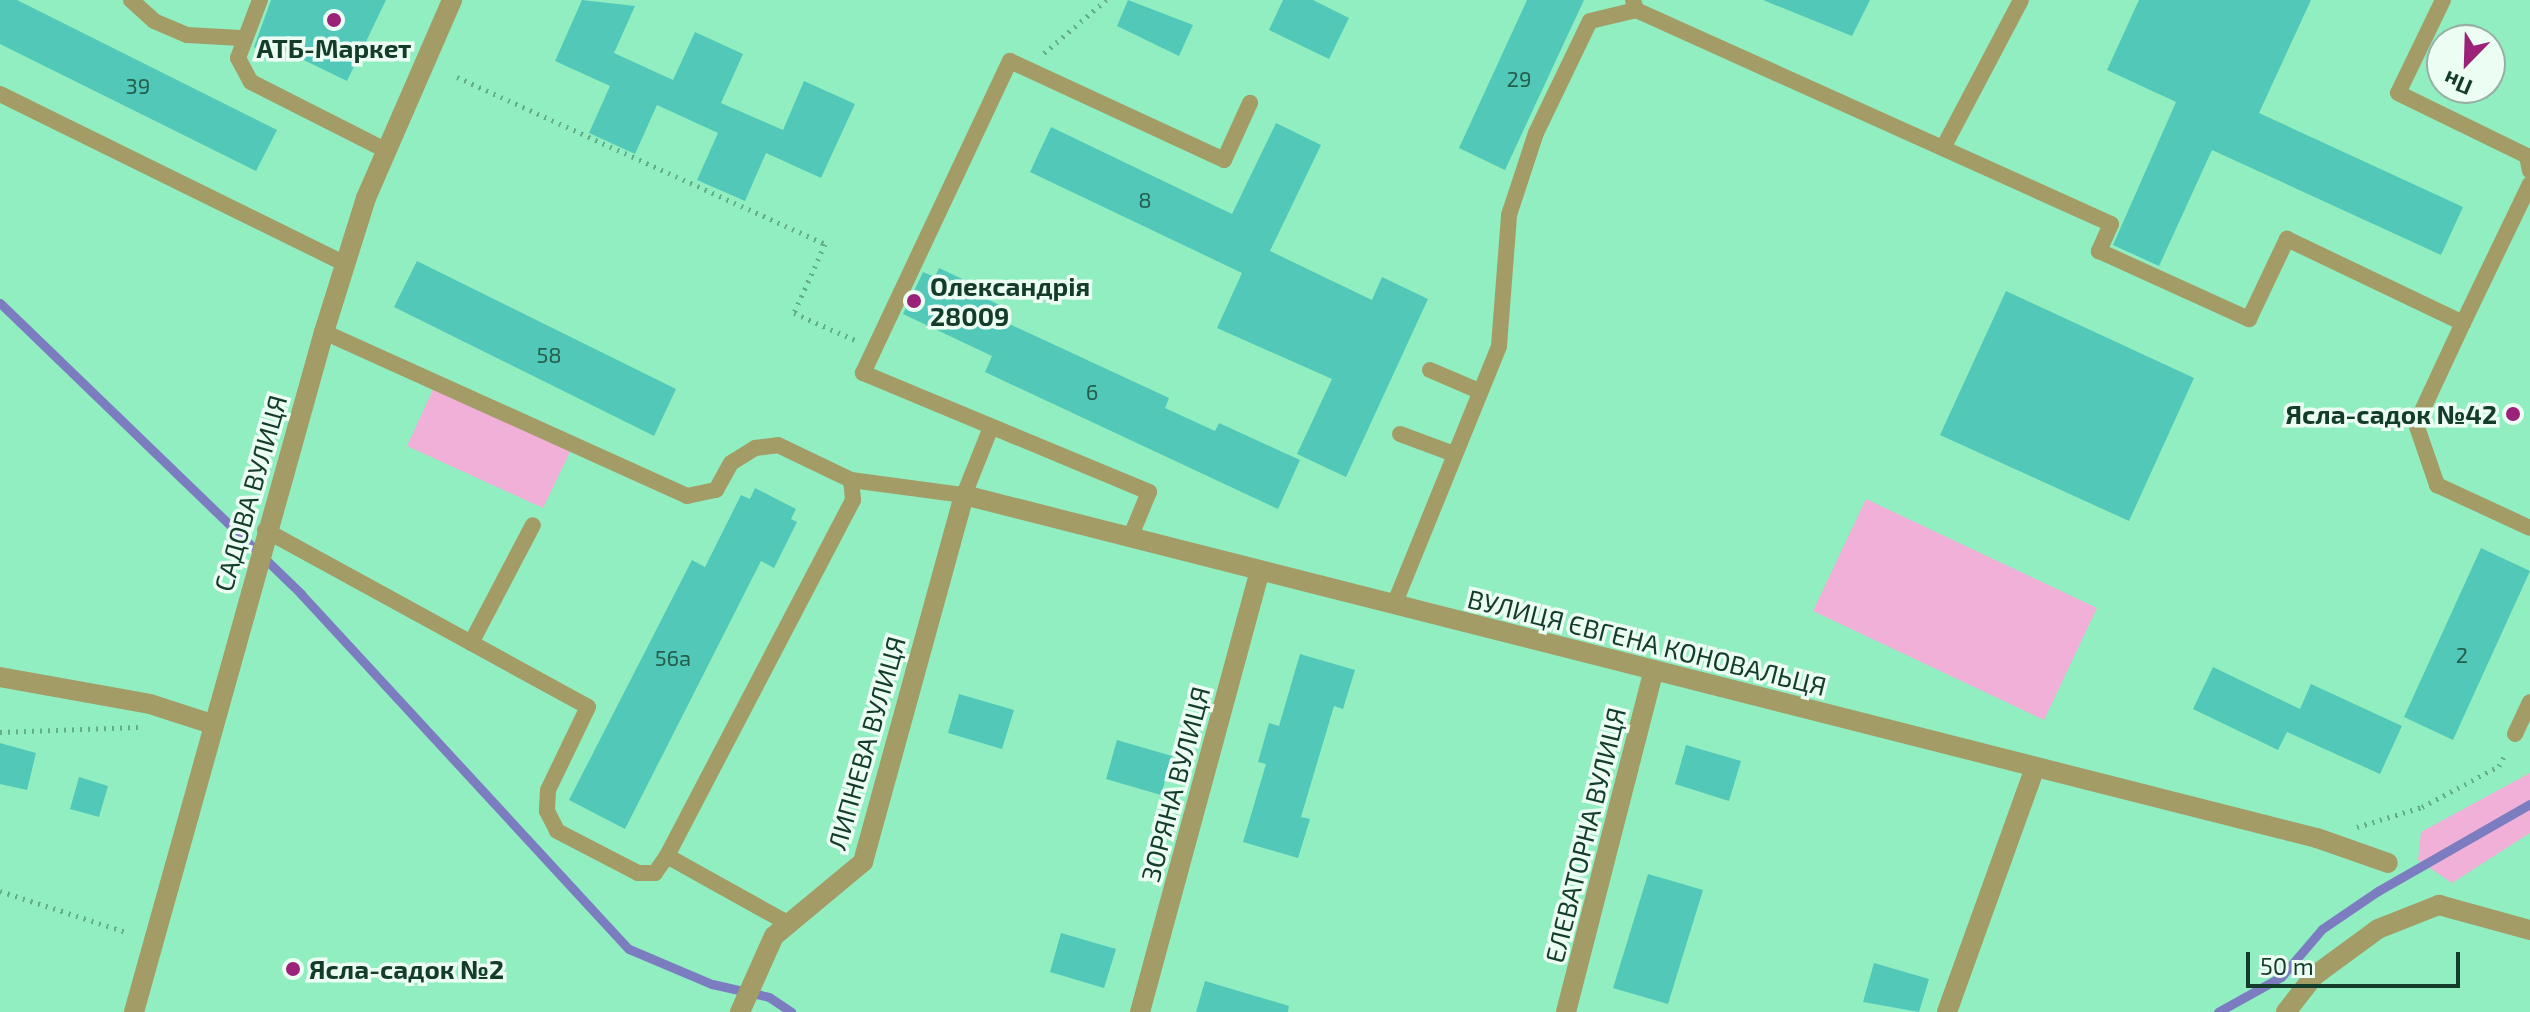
<!DOCTYPE html>
<meta charset="utf-8">
<style>
body{margin:0}
#map{position:relative;width:2530px;height:1012px;overflow:hidden;background:#91eec1;font-family:"Exo 2",sans-serif}
div>[style]{position:absolute}
.green>*{inset:0;background:#f0b0d7}
.stream>*{height:9px;margin:-4.5px;padding:0 4.5px;transform-origin:4.5px;border-radius:4.5px;background:#7c7dc1}
.building>*{inset:0;background:#52c9b8}
.path>*{height:5px;margin-top:-2.5px;transform-origin:0;background:repeating-linear-gradient(90deg,#64ad8b 0 2px,transparent 0 8px)}
.service>*{height:16px;margin:-8px;padding:0 8px;transform-origin:8px;border-radius:8px;background:#a39c67}
.minor>*{height:20px;margin:-10px;padding:0 10px;transform-origin:10px;border-radius:10px;background:#a39c67}
.tertiary>*{height:20px;margin:-10px;padding:0 10px;transform-origin:10px;border-radius:10px;background:#a39c67}
.dots>*{width:22px;height:22px;translate:-50% -50%;box-sizing:border-box;border:4px solid #ecfdf3;border-radius:50%}
span{translate:-50% -50%;white-space:nowrap;text-align:center;line-height:1.15;-webkit-text-stroke:7px #ecfdf3;paint-order:stroke}
.number-label{font-size:22px;color:#245f4e}
.number-label span{-webkit-text-stroke-width:0}
.poi-label{font-size:26px;color:#143c2b;font-weight:700}
.left{translate:0 -50%;text-align:left}
.right{translate:-100% -50%;text-align:right}
.street-label{font-size:26px;color:#143c2b}
.north{position:absolute;left:2426px;top:24px;width:80px;height:80px;box-sizing:border-box;background:#ecfdf3;border:2px solid #96b0a3;border-radius:50%;rotate:203deg;font-size:22px;font-weight:700;line-height:32px;text-align:center;color:#143c2b}
.north::after{content:'';display:block;margin:auto;width:28px;height:36px;background:#9b2179;clip-path:polygon(50% 0,100% 100%,50% 72%,0 100%)}
.scale{position:absolute;left:2246px;top:952px;width:214px;height:36px;box-sizing:border-box;border:4px solid #143c2b;border-top:0;padding-left:10px;font-size:24px;line-height:28px;white-space:nowrap;color:#143c2b;-webkit-text-stroke:6px #ecfdf3;paint-order:stroke}
</style>
<div id="map">
<div class="green">
<i style="clip-path:polygon(435px 385px,571px 450px,543px 508px,407px 446px)"></i>
<i style="clip-path:polygon(1866px 499px,2097px 608px,2044px 720px,1813px 611px)"></i>
<i style="clip-path:polygon(2530px 773px,2530px 833px,2452px 883px,2418px 860px,2421px 832px)"></i>
</div>
<div class="stream">
<i style="left:0;top:303px;width:419px;rotate:44deg"></i>
<i style="left:301px;top:594px;width:483px;rotate:47.3deg"></i>
<i style="left:629px;top:949px;width:90px;rotate:22.9deg"></i>
<i style="left:712px;top:984px;width:58px;rotate:12.8deg"></i>
<i style="left:769px;top:997px;width:27px;rotate:34deg"></i>
<i style="left:2218px;top:1012px;width:72px;rotate:-29.1deg"></i>
<i style="left:2281px;top:977px;width:63px;rotate:-49.5deg"></i>
<i style="left:2322px;top:929px;width:68px;rotate:-34.2deg"></i>
<i style="left:2378px;top:891px;width:175px;rotate:-29.8deg"></i>
</div>
<div class="building">
<i style="clip-path:polygon(0 0,17px 0,277px 130px,256px 171px,0 44px)"></i>
<i style="clip-path:polygon(271px 0,386px 0,347px 81px,275px 46px,271px 55px,254px 47px)"></i>
<i style="clip-path:polygon(582px 0,635px 6px,614px 53px,673px 80px,695px 32px,743px 54px,721px 103px,783px 130px,804px 81px,855px 104px,821px 178px,766px 153px,745px 201px,697px 180px,718px 133px,657px 105px,635px 154px,589px 133px,610px 86px,555px 61px)"></i>
<i style="clip-path:polygon(1128px 0,1193px 25px,1179px 56px,1117px 26px)"></i>
<i style="clip-path:polygon(1283px 0,1313px 0,1349px 18px,1329px 59px,1269px 30px)"></i>
<i style="clip-path:polygon(1527px 0,1584px 0,1505px 170px,1459px 148px)"></i>
<i style="clip-path:polygon(1763px 0,1870px 0,1852px 36px)"></i>
<i style="clip-path:polygon(2139px 0,2311px 0,2259px 113px,2463px 207px,2441px 255px,2212px 150px,2159px 266px,2113px 245px,2176px 102px,2107px 70px)"></i>
<i style="clip-path:polygon(1276px 123px,1321px 145px,1270px 251px,1372px 300px,1382px 277px,1428px 299px,1346px 477px,1297px 454px,1332px 379px,1217px 328px,1242px 273px,1030px 172px,1051px 127px,1232px 214px)"></i>
<i style="clip-path:polygon(417px 261px,676px 389px,654px 436px,394px 307px)"></i>
<i style="clip-path:polygon(939px 268px,990px 292px,987px 299px,1010px 310px,1005px 322px,1169px 398px,1165px 408px,1215px 431px,1219px 423px,1300px 460px,1278px 509px,985px 372px,992px 356px,903px 314px,923px 272px,935px 277px)"></i>
<i style="clip-path:polygon(2006px 291px,2194px 378px,2129px 521px,1940px 435px)"></i>
<i style="clip-path:polygon(755px 488px,796px 509px,791px 519px,797px 522px,774px 568px,761px 561px,625px 829px,569px 800px,692px 560px,705px 567px,741px 495px,750px 499px)"></i>
<i style="clip-path:polygon(2481px 548px,2530px 571px,2453px 740px,2404px 717px)"></i>
<i style="clip-path:polygon(1300px 654px,1355px 670px,1343px 709px,1334px 706px,1301px 817px,1310px 819px,1298px 858px,1243px 842px,1266px 764px,1258px 762px,1269px 723px,1279px 726px)"></i>
<i style="clip-path:polygon(2213px 667px,2300px 709px,2311px 684px,2402px 726px,2380px 774px,2287px 732px,2278px 750px,2193px 709px)"></i>
<i style="clip-path:polygon(959px 694px,1014px 710px,1002px 749px,948px 733px)"></i>
<i style="clip-path:polygon(1117px 740px,1172px 756px,1161px 795px,1106px 779px)"></i>
<i style="clip-path:polygon(0 743px,36px 753px,27px 790px,0 784px)"></i>
<i style="clip-path:polygon(1686px 745px,1741px 761px,1729px 801px,1675px 784px)"></i>
<i style="clip-path:polygon(79px 777px,108px 786px,99px 817px,70px 809px)"></i>
<i style="clip-path:polygon(1648px 874px,1703px 890px,1668px 1004px,1613px 988px)"></i>
<i style="clip-path:polygon(1061px 933px,1116px 949px,1104px 988px,1050px 972px)"></i>
<i style="clip-path:polygon(1874px 963px,1929px 979px,1919px 1012px,1863px 1002px)"></i>
<i style="clip-path:polygon(1205px 981px,1289px 1006px,1288px 1012px,1196px 1012px)"></i>
</div>
<div class="path">
<i style="left:1044px;top:53px;width:82px;rotate:-40.5deg"></i>
<i style="left:457px;top:77px;width:404px;rotate:24.4deg"></i>
<i style="left:825px;top:244px;width:76px;rotate:114.2deg"></i>
<i style="left:794px;top:313px;width:67px;rotate:23.9deg"></i>
<i style="left:0;top:732px;width:138px;rotate:-2.1deg"></i>
<i style="left:2357px;top:827px;width:68px;rotate:-17.1deg"></i>
<i style="left:2422px;top:807px;width:87px;rotate:-28deg"></i>
<i style="left:2499px;top:766px;width:15px;rotate:-62deg"></i>
<i style="left:0;top:891px;width:133px;rotate:18deg"></i>
</div>
<div class="service">
<i style="left:131px;top:0;width:31px;rotate:42deg"></i>
<i style="left:154px;top:21px;width:36px;rotate:23deg"></i>
<i style="left:187px;top:35px;width:54px;rotate:3.2deg"></i>
<i style="left:260px;top:0;width:62px;rotate:110.8deg"></i>
<i style="left:238px;top:58px;width:27px;rotate:62deg"></i>
<i style="left:251px;top:82px;width:153px;rotate:26.9deg"></i>
<i style="left:1633px;top:0;width:10px;rotate:73deg"></i>
<i style="left:1636px;top:10px;width:521px;rotate:24.25deg"></i>
<i style="left:2111px;top:224px;width:30px;rotate:114deg"></i>
<i style="left:2099px;top:251px;width:165px;rotate:24.4deg"></i>
<i style="left:2249px;top:319px;width:89px;rotate:-64.6deg"></i>
<i style="left:2287px;top:239px;width:195px;rotate:25.5deg"></i>
<i style="left:2463px;top:323px;width:111px;rotate:115deg"></i>
<i style="left:2416px;top:424px;width:65px;rotate:71deg"></i>
<i style="left:2437px;top:485px;width:102px;rotate:24.8deg"></i>
<i style="left:2443px;top:0;width:103px;rotate:115.8deg"></i>
<i style="left:2398px;top:93px;width:144px;rotate:26deg"></i>
<i style="left:2527px;top:156px;width:15px;rotate:79deg"></i>
<i style="left:0;top:94px;width:385px;rotate:26.2deg"></i>
<i style="left:1943px;top:148px;width:167px;rotate:-62.2deg"></i>
<i style="left:2463px;top:323px;width:154px;rotate:-64.3deg"></i>
<i style="left:324px;top:332px;width:398px;rotate:24.3deg"></i>
<i style="left:687px;top:496px;width:30px;rotate:-12deg"></i>
<i style="left:716px;top:490px;width:31px;rotate:-61deg"></i>
<i style="left:731px;top:463px;width:28px;rotate:-32deg"></i>
<i style="left:755px;top:448px;width:23px;rotate:-7deg"></i>
<i style="left:778px;top:445px;width:81px;rotate:25.6deg"></i>
<i style="left:851px;top:480px;width:20px;rotate:84deg"></i>
<i style="left:853px;top:500px;width:402px;rotate:117.6deg"></i>
<i style="left:1430px;top:370px;width:53px;rotate:23.2deg"></i>
<i style="left:1400px;top:434px;width:54px;rotate:20.4deg"></i>
<i style="left:851px;top:480px;width:114px;rotate:7.6deg"></i>
<i style="left:964px;top:495px;width:73px;rotate:-68.3deg"></i>
<i style="left:265px;top:530px;width:368px;rotate:28.7deg"></i>
<i style="left:588px;top:707px;width:92px;rotate:115.7deg"></i>
<i style="left:548px;top:790px;width:21px;rotate:93deg"></i>
<i style="left:547px;top:811px;width:22px;rotate:63deg"></i>
<i style="left:557px;top:831px;width:91px;rotate:27.4deg"></i>
<i style="left:638px;top:873px;width:17px"></i>
<i style="left:655px;top:873px;width:21px;rotate:-55deg"></i>
<i style="left:667px;top:856px;width:140px;rotate:29.1deg"></i>
<i style="left:1130px;top:538px;width:50px;rotate:-67.6deg"></i>
<i style="left:1149px;top:492px;width:310px;rotate:-157.4deg"></i>
<i style="left:863px;top:373px;width:345px;rotate:-64.8deg"></i>
<i style="left:1010px;top:61px;width:236px;rotate:24.8deg"></i>
<i style="left:1224px;top:160px;width:63px;rotate:-65.5deg"></i>
<i style="left:1394px;top:605px;width:279px;rotate:-67.9deg"></i>
<i style="left:1499px;top:346px;width:131px;rotate:-85.6deg"></i>
<i style="left:1509px;top:215px;width:86px;rotate:-71.8deg"></i>
<i style="left:1536px;top:133px;width:124px;rotate:-64.3deg"></i>
<i style="left:1590px;top:21px;width:47px;rotate:-13.4deg"></i>
<i style="left:471px;top:643px;width:133px;rotate:-62.3deg"></i>
<i style="left:2515px;top:734px;width:35px;rotate:-65deg"></i>
</div>
<div class="minor">
<i style="left:0;top:677px;width:152px;rotate:10.2deg"></i>
<i style="left:150px;top:704px;width:65px;rotate:17.9deg"></i>
<i style="left:740px;top:1012px;width:83px;rotate:-65.9deg"></i>
<i style="left:774px;top:936px;width:116px;rotate:-39.7deg"></i>
<i style="left:863px;top:862px;width:381px;rotate:-74.6deg"></i>
<i style="left:964px;top:495px;width:1396px;rotate:14.23deg"></i>
<i style="left:2317px;top:838px;width:75px;rotate:19.4deg"></i>
<i style="left:1140px;top:1012px;width:457px;rotate:-74.8deg"></i>
<i style="left:1566px;top:1012px;width:353px;rotate:-75.6deg"></i>
<i style="left:1947px;top:1012px;width:260px;rotate:-70.2deg"></i>
<i style="left:2286px;top:1012px;width:46px;rotate:-52.1deg"></i>
<i style="left:2314px;top:976px;width:79px;rotate:-36.3deg"></i>
<i style="left:2378px;top:929px;width:66px;rotate:-21.5deg"></i>
<i style="left:2439px;top:905px;width:94px;rotate:15.4deg"></i>
</div>
<div class="tertiary">
<i style="left:134px;top:1012px;width:706px;rotate:-74.39deg"></i>
<i style="left:324px;top:332px;width:140px;rotate:-72.6deg"></i>
<i style="left:366px;top:198px;width:216px;rotate:-66.5deg"></i>
</div>
<div class="dots">
<i style="left:334px;top:20px;background:#9b2179"></i>
<i style="left:914px;top:301px;background:#9b2179"></i>
<i style="left:2513px;top:414px;background:#9b2179"></i>
<i style="left:293px;top:969px;background:#9b2179"></i>
</div>
<div class="number-label">
<span style="left:1519px;top:79px">29</span>
<span style="left:138px;top:86px">39</span>
<span style="left:1145px;top:200px">8</span>
<span style="left:549px;top:355px">58</span>
<span style="left:1092px;top:392px">6</span>
<span style="left:2462px;top:655px">2</span>
<span style="left:673px;top:658px">56а</span>
</div>
<div class="poi-label">
<span style="left:334px;top:48px">АТБ-Маркет</span>
<span class="left" style="left:930px;top:301px">Олександрія<br>28009</span>
<span class="right" style="left:2497px;top:414px">Ясла-садок №42</span>
<span class="left" style="left:309px;top:969px">Ясла-садок №2</span>
</div>
<div class="street-label">
<span style="left:250px;top:493px;rotate:-74deg">САДОВА ВУЛИЦЯ</span>
<span style="left:1647px;top:642px;rotate:14deg">ВУЛИЦЯ ЄВГЕНА КОНОВАЛЬЦЯ</span>
<span style="left:866px;top:743px;rotate:-74deg">ЛИПНЕВА ВУЛИЦЯ</span>
<span style="left:1175px;top:784px;rotate:-75deg">ЗОРЯНА ВУЛИЦЯ</span>
<span style="left:1585px;top:835px;rotate:-76deg">ЕЛЕВАТОРНА ВУЛИЦЯ</span>
</div>
<div class="north">Пн</div>
<div class="scale">50 m</div>
</div>
